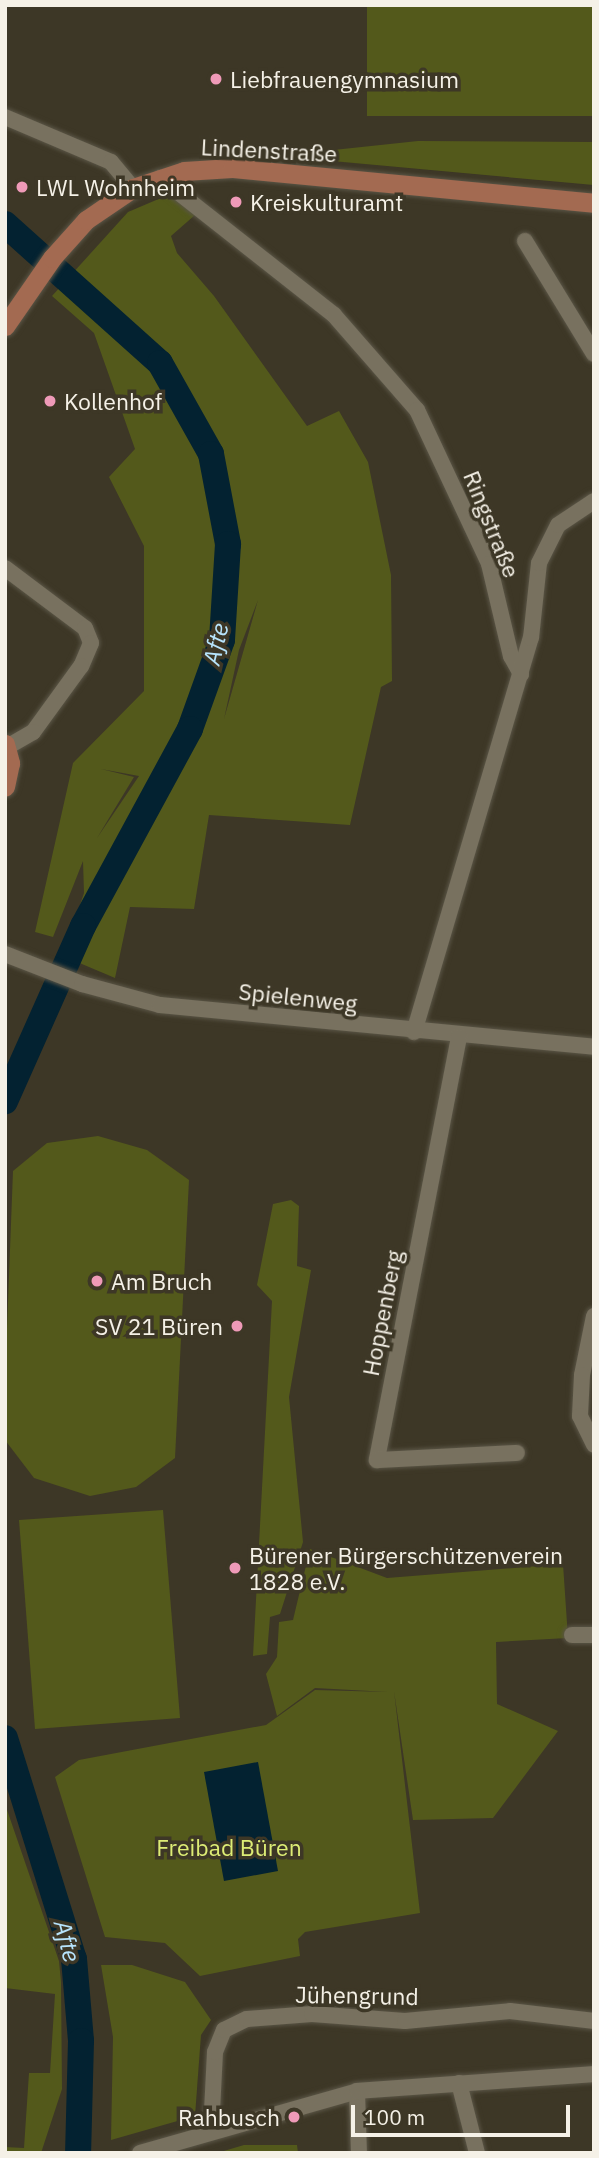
<!DOCTYPE html>
<meta charset="utf-8">
<style>
body{margin:0}
#map{position:relative;width:599px;height:2158px;overflow:hidden;background:#3d3726;font-family:"IBM Plex Sans",sans-serif}
div>[style]{position:absolute}
.green>*{inset:0;background:#53591b}
.water>*{inset:0;background:#032231}
.river>*{height:26px;margin:-13px;padding:0 13px;transform-origin:13px;border-radius:13px;background:#032231}
.roads{filter:drop-shadow(0 0 2px #5a5546) drop-shadow(0 0 2px #5a5546)}
.minor>*{height:16px;margin:-8px;padding:0 8px;transform-origin:8px;border-radius:8px;background:#78715f}
.major>*{height:19px;margin:-9.5px;padding:0 9.5px;transform-origin:9.5px;border-radius:9.5px;background:#a36a51}
.dots>*{width:19px;height:19px;translate:-50% -50%;box-sizing:border-box;border:4px solid #3d3726;border-radius:50%}
span{translate:-50% -50%;white-space:nowrap;text-align:center;line-height:1.15;-webkit-text-stroke:7px #3d3726;paint-order:stroke}
.poi-label{font-size:23px;color:#f5f1e7}
.left{translate:0 -50%;text-align:left}
.right{translate:-100% -50%;text-align:right}
.street-label{font-size:23px;color:#f5f1e7}
.park-label{font-size:23px;color:#ddec75}
.water-label{font-size:24px;color:#b7e4fc;font-style:italic}
.frame{position:absolute;inset:0;border:7px solid #f5f1e7;pointer-events:none}
.scale{position:absolute;left:351px;top:2105px;width:219px;height:32px;box-sizing:border-box;border:4px solid #f5f1e7;border-top:0;padding-left:9px;font-size:21px;line-height:24px;white-space:nowrap;color:#f5f1e7;-webkit-text-stroke:5px #3d3726;paint-order:stroke}
</style>
<div id="map">
<div class="green">
<i style="clip-path:polygon(367px 5px,594px 5px,594px 116px,367px 116px)"></i>
<i style="clip-path:polygon(418px 141px,594px 142px,594px 185px,277px 156px)"></i>
<i style="clip-path:polygon(evenodd,175px 192px,195px 215px,171px 236px,177px 253px,214px 296px,307px 426px,339px 411px,368px 462px,391px 575px,392px 681px,381px 687px,350px 825px,209px 815px,194px 909px,130px 907px,115px 978px,63px 956px,84px 893px,83px 861px,53px 937px,35px 932px,73px 763px,144px 691px,144px 546px,109px 477px,135px 449px,94px 333px,52px 296px,128px 212px,175px 192px,258px 600px,224px 719px,239px 650px,258px 600px,175px 192px,101px 769px,139px 776px,97px 838px,134px 777px,101px 769px)"></i>
<i style="clip-path:polygon(98px 1136px,147px 1150px,189px 1180px,175px 1458px,136px 1487px,90px 1496px,34px 1478px,5px 1440px,5px 1381px,13px 1171px,47px 1143px)"></i>
<i style="clip-path:polygon(291px 1200px,299px 1206px,297px 1266px,311px 1270px,289px 1397px,303px 1542px,280px 1614px,270px 1617px,267px 1654px,253px 1656px,272px 1301px,257px 1285px,273px 1204px)"></i>
<i style="clip-path:polygon(163px 1510px,180px 1718px,35px 1729px,19px 1520px)"></i>
<i style="clip-path:polygon(310px 1549px,387px 1578px,563px 1564px,568px 1638px,496px 1642px,497px 1704px,558px 1731px,493px 1818px,413px 1820px,394px 1691px,420px 1913px,305px 1932px,298px 1939px,300px 1956px,200px 1976px,165px 1943px,105px 1937px,55px 1777px,79px 1760px,266px 1725px,315px 1690px,388px 1692px,315px 1688px,277px 1716px,266px 1674px,277px 1657px,279px 1622px,293px 1620px)"></i>
<i style="clip-path:polygon(5px 1804px,59px 1961px,61px 1982px,62px 2089px,41px 2153px,5px 2153px,5px 2147px,24px 2148px,29px 2073px,50px 2073px,55px 1994px,5px 1988px)"></i>
<i style="clip-path:polygon(101px 1965px,132px 1965px,185px 1982px,211px 2020px,201px 2035px,195px 2116px,111px 2140px,113px 2037px)"></i>
<i style="clip-path:polygon(244px 2145px,297px 2145px,298px 2153px,217px 2153px)"></i>
</div>
<div class="water">
<i style="clip-path:polygon(258px 1762px,278px 1871px,224px 1881px,204px 1772px)"></i>
</div>
<div class="river">
<i style="left:5px;top:224px;width:208px;rotate:41.9deg"></i>
<i style="left:160px;top:363px;width:104px;rotate:60.7deg"></i>
<i style="left:211px;top:454px;width:92px;rotate:79.3deg"></i>
<i style="left:228px;top:544px;width:96px;rotate:93.6deg"></i>
<i style="left:222px;top:640px;width:95px;rotate:109.8deg"></i>
<i style="left:190px;top:729px;width:224px;rotate:118.5deg"></i>
<i style="left:83px;top:926px;width:192px;rotate:114deg"></i>
<i style="left:5px;top:1738px;width:232px;rotate:72.7deg"></i>
<i style="left:74px;top:1959px;width:82px;rotate:85.1deg"></i>
<i style="left:81px;top:2041px;width:112px;rotate:91.5deg"></i>
</div>
<div class="roads">
<div class="minor">
<i style="left:5px;top:117px;width:115px;rotate:23deg"></i>
<i style="left:111px;top:162px;width:34px;rotate:50deg"></i>
<i style="left:160px;top:178px;width:221px;rotate:38.2deg"></i>
<i style="left:334px;top:315px;width:126px;rotate:48.9deg"></i>
<i style="left:417px;top:410px;width:170px;rotate:64.9deg"></i>
<i style="left:489px;top:564px;width:95px;rotate:76.6deg"></i>
<i style="left:511px;top:656px;width:21px;rotate:61deg"></i>
<i style="left:525px;top:241px;width:132px;rotate:58.6deg"></i>
<i style="left:5px;top:568px;width:100px;rotate:36.9deg"></i>
<i style="left:85px;top:628px;width:16px;rotate:68deg"></i>
<i style="left:91px;top:643px;width:25px;rotate:113deg"></i>
<i style="left:81px;top:666px;width:82px;rotate:126deg"></i>
<i style="left:33px;top:732px;width:30px;rotate:150deg"></i>
<i style="left:5px;top:954px;width:83px;rotate:21.3deg"></i>
<i style="left:82px;top:984px;width:81px;rotate:15.1deg"></i>
<i style="left:160px;top:1005px;width:436px;rotate:5.5deg"></i>
<i style="left:414px;top:1032px;width:411px;rotate:-73.5deg"></i>
<i style="left:531px;top:638px;width:75px;rotate:-83.9deg"></i>
<i style="left:539px;top:563px;width:42px;rotate:-63.4deg"></i>
<i style="left:558px;top:525px;width:43px;rotate:-33.7deg"></i>
<i style="left:459px;top:1037px;width:431px;rotate:101deg"></i>
<i style="left:377px;top:1460px;width:140px;rotate:-2.9deg"></i>
<i style="left:594px;top:1316px;width:60px;rotate:101.5deg"></i>
<i style="left:582px;top:1375px;width:41px;rotate:92.8deg"></i>
<i style="left:580px;top:1416px;width:32px;rotate:64deg"></i>
<i style="left:572px;top:1635px;width:22px"></i>
<i style="left:459px;top:2083px;width:72px;rotate:75.6deg"></i>
<i style="left:357px;top:2091px;width:62px;rotate:88.2deg"></i>
<i style="left:211px;top:2131px;width:79px;rotate:-87.1deg"></i>
<i style="left:215px;top:2052px;width:24px;rotate:-68deg"></i>
<i style="left:224px;top:2030px;width:25px;rotate:-26deg"></i>
<i style="left:247px;top:2019px;width:65px;rotate:-4.4deg"></i>
<i style="left:312px;top:2014px;width:93px;rotate:4.3deg"></i>
<i style="left:405px;top:2021px;width:105px;rotate:-5.4deg"></i>
<i style="left:510px;top:2011px;width:85px;rotate:6.8deg"></i>
<i style="left:140px;top:2153px;width:226px;rotate:-15.9deg"></i>
<i style="left:357px;top:2091px;width:238px;rotate:-4.1deg"></i>
</div>
<div class="major">
<i style="left:5px;top:326px;width:83px;rotate:-55.3deg"></i>
<i style="left:52px;top:258px;width:51px;rotate:-48.2deg"></i>
<i style="left:86px;top:220px;width:57px;rotate:-34.2deg"></i>
<i style="left:133px;top:188px;width:54px;rotate:-18.4deg"></i>
<i style="left:184px;top:171px;width:48px;rotate:-3.6deg"></i>
<i style="left:232px;top:168px;width:364px;rotate:5.5deg"></i>
<i style="left:5px;top:744px;width:20px;rotate:75deg"></i>
<i style="left:10px;top:763px;width:24px;rotate:102deg"></i>
</div>
</div>
<div class="dots">
<i style="left:216px;top:79px;background:#ef9ab8"></i>
<i style="left:22px;top:187px;background:#ef9ab8"></i>
<i style="left:236px;top:202px;background:#ef9ab8"></i>
<i style="left:50px;top:401px;background:#ef9ab8"></i>
<i style="left:97px;top:1281px;background:#ef9ab8"></i>
<i style="left:237px;top:1326px;background:#ef9ab8"></i>
<i style="left:235px;top:1568px;background:#ef9ab8"></i>
<i style="left:294px;top:2117px;background:#ef9ab8"></i>
</div>
<div class="poi-label">
<span class="left" style="left:230px;top:79px">Liebfrauengymnasium</span>
<span class="left" style="left:36px;top:187px">LWL Wohnheim</span>
<span class="left" style="left:250px;top:202px">Kreiskulturamt</span>
<span class="left" style="left:64px;top:401px">Kollenhof</span>
<span class="left" style="left:111px;top:1281px">Am Bruch</span>
<span class="right" style="left:223px;top:1326px">SV 21 Büren</span>
<span class="left" style="left:249px;top:1568px">Bürener Bürgerschützenverein<br>1828 e.V.</span>
<span class="right" style="left:280px;top:2117px">Rahbusch</span>
</div>
<div class="street-label">
<span style="left:269px;top:150px;rotate:3deg">Lindenstraße</span>
<span style="left:492px;top:524px;rotate:68deg">Ringstraße</span>
<span style="left:298px;top:997px;rotate:6deg">Spielenweg</span>
<span style="left:382px;top:1313px;rotate:-79deg">Hoppenberg</span>
<span style="left:357px;top:1995px;rotate:1deg">Jühengrund</span>
</div>
<div class="park-label">
<span style="left:229px;top:1847px">Freibad Büren</span>
</div>
<div class="water-label">
<span style="left:216px;top:644px;rotate:-77deg">Afte</span>
<span style="left:67px;top:1941px;rotate:75deg">Afte</span>
</div>
<div class="frame"></div>
<div class="scale">100 m</div>
</div>
